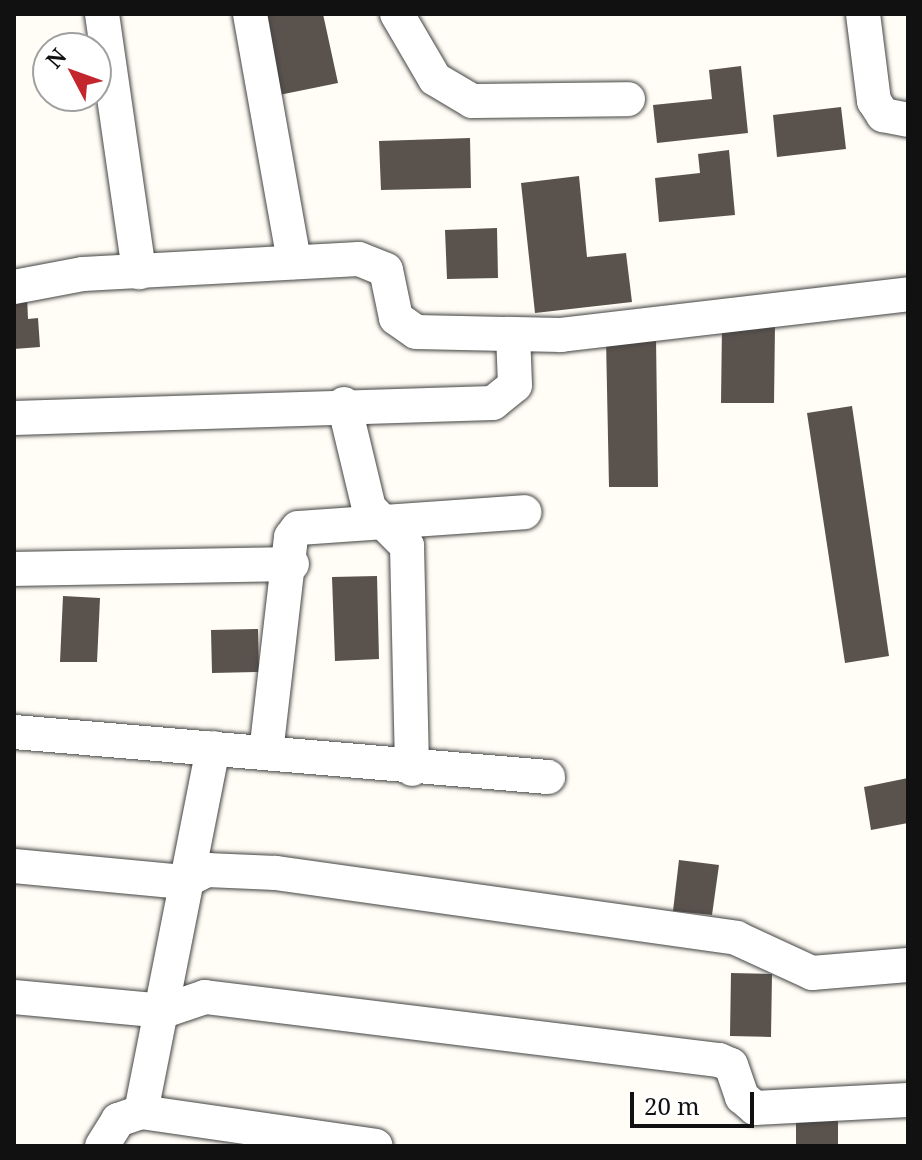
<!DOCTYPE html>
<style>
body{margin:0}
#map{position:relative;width:922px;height:1160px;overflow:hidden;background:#fffdf5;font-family:"Noto Serif",serif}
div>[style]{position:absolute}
.building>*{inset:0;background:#5a524d}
.roads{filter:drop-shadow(0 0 2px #444) drop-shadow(0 0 2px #444)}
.minor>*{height:34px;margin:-17px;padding:0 17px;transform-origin:17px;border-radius:17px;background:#fff}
span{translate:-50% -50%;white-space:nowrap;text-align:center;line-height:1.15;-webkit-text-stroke:8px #fff;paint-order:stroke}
.frame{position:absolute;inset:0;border:16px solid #111;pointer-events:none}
.north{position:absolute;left:32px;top:32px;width:80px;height:80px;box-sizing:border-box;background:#fff;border:2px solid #a0a0a0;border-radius:50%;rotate:311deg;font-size:22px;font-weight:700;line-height:32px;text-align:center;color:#111}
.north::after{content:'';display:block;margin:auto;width:28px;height:36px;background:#c4262e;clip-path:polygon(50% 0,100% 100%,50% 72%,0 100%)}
.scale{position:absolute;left:630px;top:1092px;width:124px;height:36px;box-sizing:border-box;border:4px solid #111;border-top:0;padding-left:10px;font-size:24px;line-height:28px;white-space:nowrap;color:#111;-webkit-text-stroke:6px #fff;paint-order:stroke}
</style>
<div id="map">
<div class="building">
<i style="clip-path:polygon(262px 14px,323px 14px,338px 83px,279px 95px)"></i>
<i style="clip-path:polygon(741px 66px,748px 133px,657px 143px,653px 105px,712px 99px,709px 70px)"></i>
<i style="clip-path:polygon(841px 107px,846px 149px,777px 157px,773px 115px)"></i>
<i style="clip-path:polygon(470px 138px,471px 188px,381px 190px,379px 141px)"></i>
<i style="clip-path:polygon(729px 150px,735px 215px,659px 222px,655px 178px,700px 173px,698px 154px)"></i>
<i style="clip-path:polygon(579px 176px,587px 257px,626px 253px,632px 302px,535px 313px,521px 183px)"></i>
<i style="clip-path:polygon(497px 228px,498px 278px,447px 279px,445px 230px)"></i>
<i style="clip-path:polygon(27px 296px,28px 319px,38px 318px,40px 347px,14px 349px,14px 297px)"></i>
<i style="clip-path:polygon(722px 325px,775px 325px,774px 403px,721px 403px)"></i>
<i style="clip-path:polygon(656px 338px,658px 487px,609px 487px,606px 339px)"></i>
<i style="clip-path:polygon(852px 406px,889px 656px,845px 663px,807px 413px)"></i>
<i style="clip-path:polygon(377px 576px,379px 659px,335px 661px,332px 577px)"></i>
<i style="clip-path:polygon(63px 596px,100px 598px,97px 662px,60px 662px)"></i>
<i style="clip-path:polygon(258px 629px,259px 672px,212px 673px,211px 630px)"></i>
<i style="clip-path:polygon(908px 778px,908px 823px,871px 830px,864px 787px)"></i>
<i style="clip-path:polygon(679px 860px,719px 865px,712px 915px,673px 911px)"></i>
<i style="clip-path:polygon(731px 973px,772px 974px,771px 1037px,730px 1036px)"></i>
<i style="clip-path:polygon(796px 1120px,838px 1120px,838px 1146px,796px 1146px)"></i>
</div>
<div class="roads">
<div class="minor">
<i style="left:102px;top:14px;width:261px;rotate:81.8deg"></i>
<i style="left:250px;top:14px;width:252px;rotate:79.9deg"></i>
<i style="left:397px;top:14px;width:75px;rotate:59.7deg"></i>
<i style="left:435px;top:79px;width:43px;rotate:30.7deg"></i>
<i style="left:472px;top:101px;width:156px;rotate:-0.7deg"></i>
<i style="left:863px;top:14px;width:88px;rotate:82.8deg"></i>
<i style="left:874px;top:101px;width:17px;rotate:57deg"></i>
<i style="left:883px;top:115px;width:25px;rotate:11deg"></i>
<i style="left:14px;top:287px;width:70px;rotate:-10.7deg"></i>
<i style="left:83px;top:274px;width:276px;rotate:-3.1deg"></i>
<i style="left:359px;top:259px;width:29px;rotate:22deg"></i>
<i style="left:386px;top:270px;width:49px;rotate:78.2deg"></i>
<i style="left:396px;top:318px;width:24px;rotate:35deg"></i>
<i style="left:416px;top:332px;width:145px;rotate:1.2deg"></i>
<i style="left:561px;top:335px;width:349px;rotate:-6.7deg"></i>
<i style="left:344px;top:404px;width:107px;rotate:76.5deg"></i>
<i style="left:369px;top:508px;width:54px;rotate:45deg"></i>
<i style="left:407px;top:546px;width:223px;rotate:88.7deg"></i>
<i style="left:14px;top:418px;width:479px;rotate:-1.8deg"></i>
<i style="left:493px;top:403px;width:28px;rotate:-39deg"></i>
<i style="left:515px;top:385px;width:51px;rotate:-92.2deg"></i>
<i style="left:14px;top:569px;width:278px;rotate:-1deg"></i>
<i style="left:14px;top:732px;width:536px;rotate:4.82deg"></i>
<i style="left:266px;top:753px;width:217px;rotate:-83.4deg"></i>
<i style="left:291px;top:537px;width:11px;rotate:-52deg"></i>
<i style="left:298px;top:528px;width:227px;rotate:-4deg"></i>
<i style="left:14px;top:866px;width:170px;rotate:5.4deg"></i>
<i style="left:183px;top:882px;width:27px;rotate:-27deg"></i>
<i style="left:207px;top:870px;width:69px;rotate:2.5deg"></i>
<i style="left:276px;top:873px;width:465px;rotate:8deg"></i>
<i style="left:736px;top:938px;width:84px;rotate:24.7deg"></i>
<i style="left:812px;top:973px;width:96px;rotate:-4.8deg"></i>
<i style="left:14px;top:997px;width:151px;rotate:5.3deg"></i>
<i style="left:164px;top:1011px;width:43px;rotate:-18.9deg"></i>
<i style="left:205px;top:997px;width:518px;rotate:6.99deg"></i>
<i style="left:719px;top:1060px;width:13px;rotate:23deg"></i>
<i style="left:731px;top:1065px;width:34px;rotate:71deg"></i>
<i style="left:742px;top:1097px;width:17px;rotate:40deg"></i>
<i style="left:755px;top:1108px;width:153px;rotate:-3deg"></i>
<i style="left:141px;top:1112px;width:371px;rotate:-78.8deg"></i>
<i style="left:102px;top:1146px;width:31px;rotate:-58deg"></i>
<i style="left:118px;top:1120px;width:24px;rotate:-19deg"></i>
<i style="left:141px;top:1112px;width:237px;rotate:8.2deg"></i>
</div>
</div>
<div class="frame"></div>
<div class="north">N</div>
<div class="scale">20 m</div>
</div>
